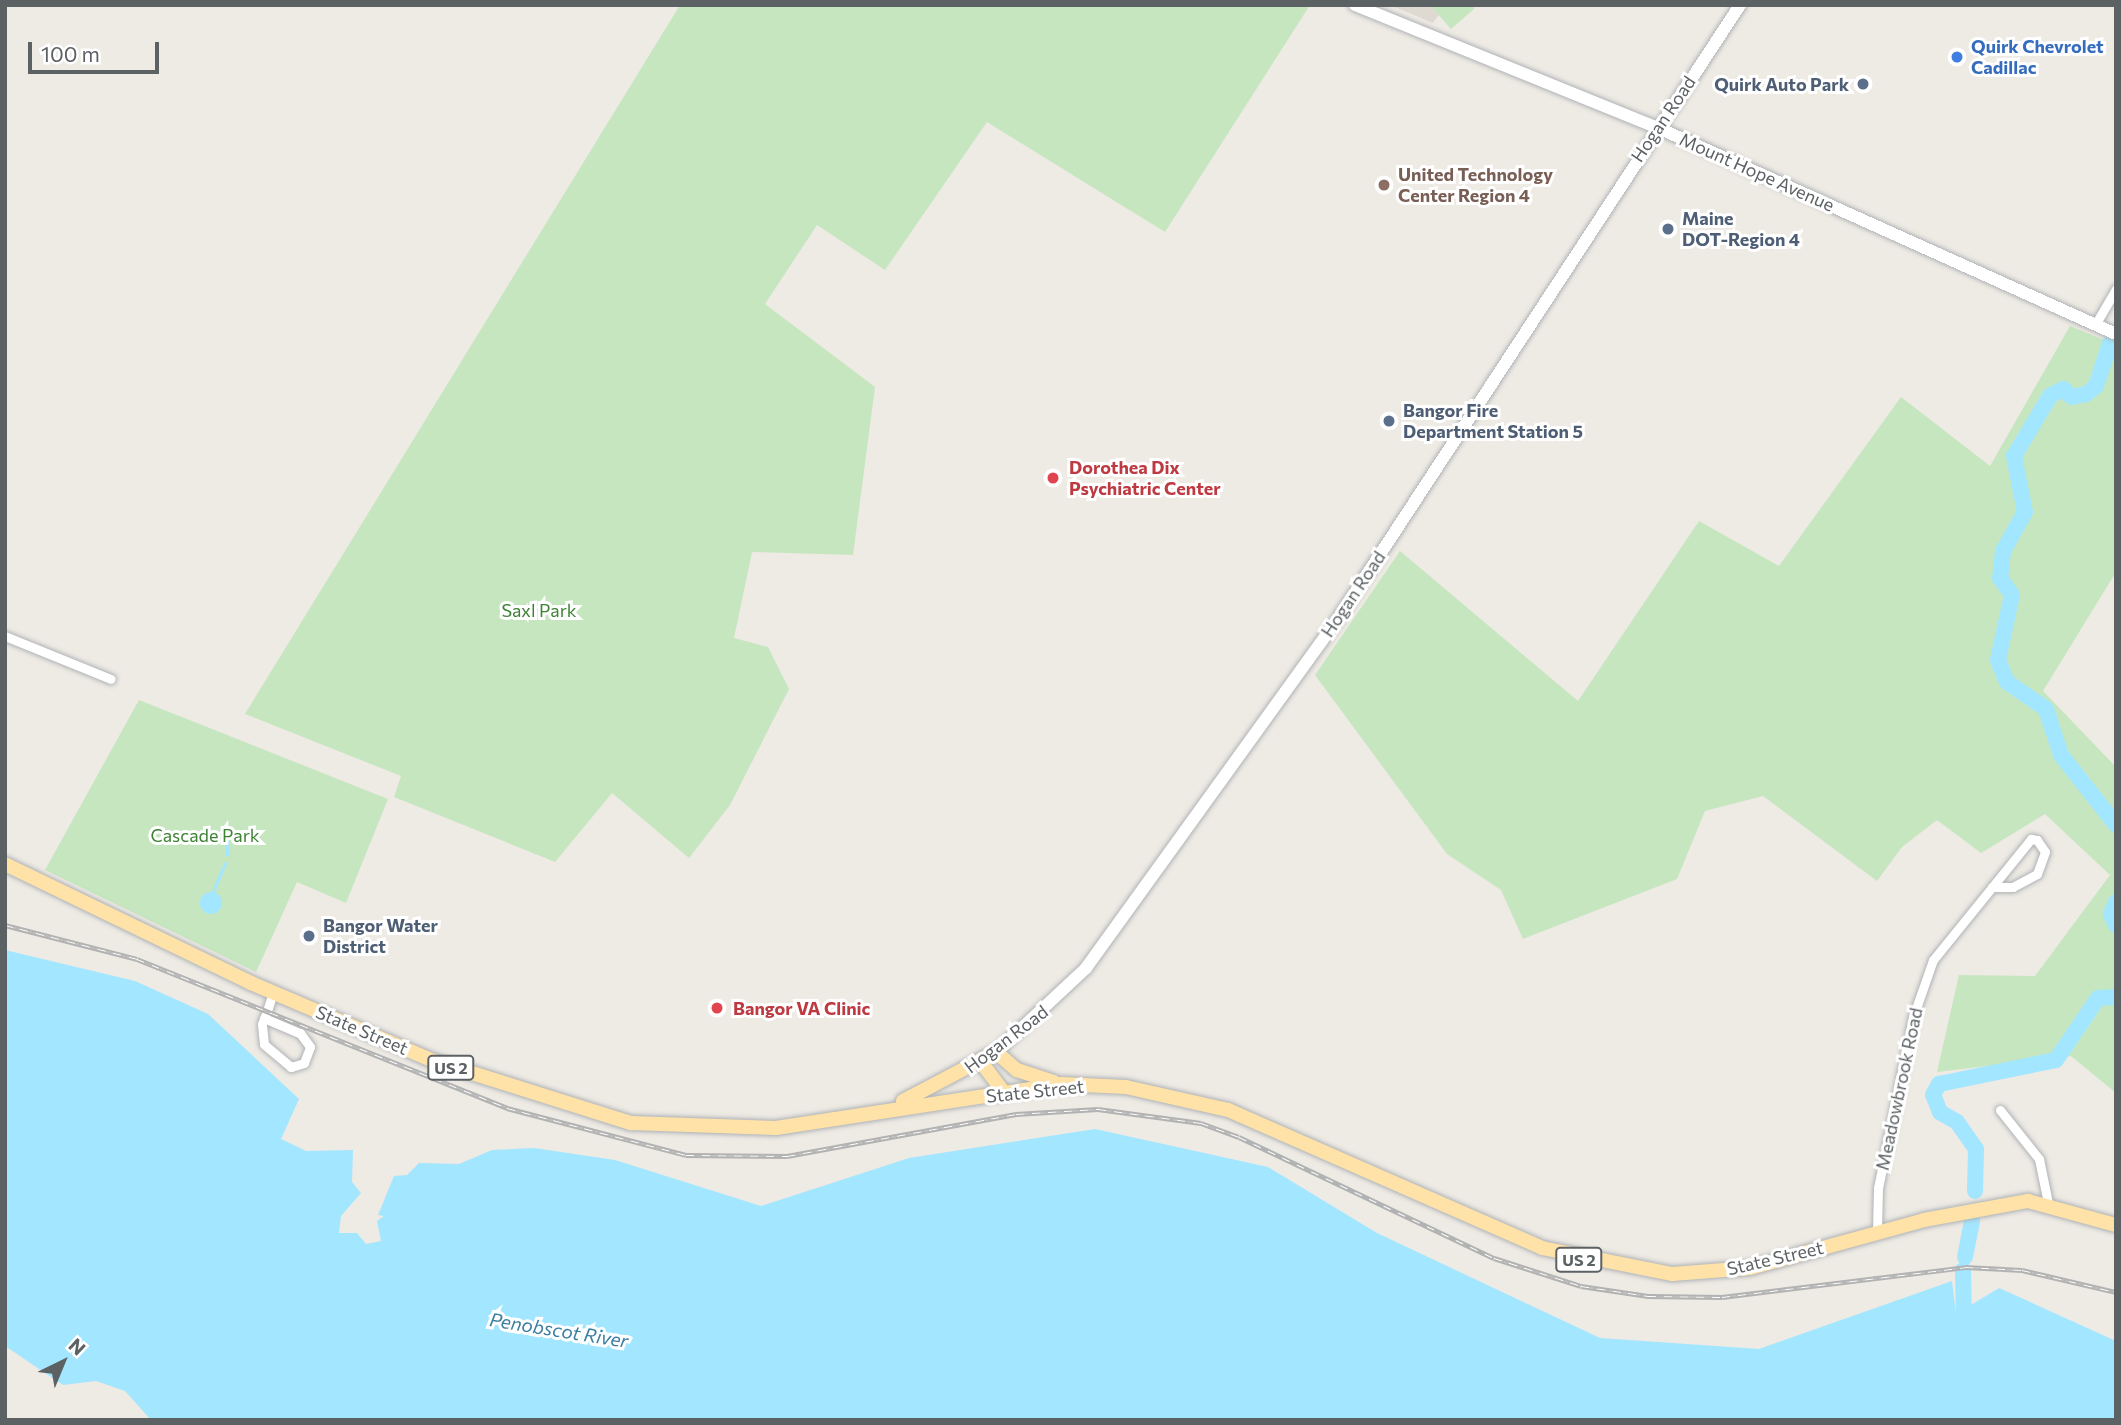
<!DOCTYPE html>
<style>
body{margin:0}
#map{position:relative;width:2121px;height:1425px;overflow:hidden;background:#eeeae4;font-family:Commissioner,sans-serif}
div>[style]{position:absolute}
.education>*{inset:0;background:#dedad2}
.green>*{inset:0;background:#c6e6c0}
.water>*{inset:0;background:#a3e6ff}
.round{border-radius:50%}
.stream>*{height:2.5px;margin:-1.25px;padding:0 1.25px;transform-origin:1.25px;border-radius:1.25px;background:#a3e6ff}
.river>*{height:16px;margin:-8px;padding:0 8px;transform-origin:8px;border-radius:8px;background:#a3e6ff}
.roads{filter:drop-shadow(0 0 2px #afb3b6) drop-shadow(0 0 2px #afb3b6)}
.street>*{height:9px;margin:-4.5px;padding:0 4.5px;transform-origin:4.5px;border-radius:4.5px;background:#fff}
.secondary>*{height:12px;margin:-6px;padding:0 6px;transform-origin:6px;border-radius:6px;background:#fff}
.primary>*{height:14px;margin:-7px;padding:0 7px;transform-origin:7px;border-radius:7px;background:#ffe2a8}
.rail>*{height:5px;margin-top:-2.5px;transform-origin:0;background:repeating-linear-gradient(90deg,#fff 0 8px,#b1b2b2 0 16px);box-sizing:border-box;border-block:2px solid #b1b2b2}
.dots>*{width:19px;height:19px;translate:-50% -50%;box-sizing:border-box;border:4px solid #fff;border-radius:50%}
span{translate:-50% -50%;white-space:nowrap;text-align:center;line-height:1.15;-webkit-text-stroke:6px #fff;paint-order:stroke}
.shield-label span{padding:2px 5px;background:#fff;border:2px solid;border-radius:5px;-webkit-text-stroke-width:0}
.shield-label{font-size:16px;color:#5c6164;font-weight:700}
.shop-label{font-size:18px;color:#366cbe;font-weight:700}
.left{translate:0 -50%;text-align:left}
.service-label{font-size:18px;color:#4e5e75;font-weight:700}
.right{translate:-100% -50%;text-align:right}
.street-label{font-size:18px;color:#5c6164}
.education-label{font-size:18px;color:#785e54;font-weight:700}
.health-label{font-size:18px;color:#be3a42;font-weight:700}
.park-label{font-size:18px;color:#3e8334}
.water-label{font-size:19px;color:#3a7da0;font-style:italic}
.frame{position:absolute;inset:0;border:7px solid #5c6164;pointer-events:none}
.north{position:absolute;left:28px;top:1327px;width:70px;height:70px;-webkit-text-stroke:5px #fff;paint-order:stroke;rotate:43deg;font-size:19px;font-weight:700;line-height:28px;text-align:center;color:#5c6164}
.north::after{content:'';display:block;margin:auto;width:24px;height:32px;background:#5c6164;clip-path:polygon(50% 0,100% 100%,50% 72%,0 100%)}
.scale{position:absolute;left:28px;top:42px;width:131px;height:32px;box-sizing:border-box;border:4px solid #5c6164;border-top:0;padding-left:9px;font-size:21px;line-height:24px;white-space:nowrap;color:#5c6164;-webkit-text-stroke:5px #fff;paint-order:stroke}
</style>
<div id="map">
<div class="education">
<i style="clip-path:polygon(1390px 5px,1446px 5px,1433px 23px)"></i>
</div>
<div class="green">
<i style="clip-path:polygon(680px 5px,1310px 5px,1165px 232px,987px 122px,885px 270px,817px 225px,765px 304px,875px 387px,853px 555px,752px 552px,734px 638px,768px 647px,789px 689px,730px 805px,689px 858px,612px 793px,555px 862px,394px 797px,401px 776px,245px 714px)"></i>
<i style="clip-path:polygon(1430px 5px,1473px 5px,1474px 9px,1451px 29px)"></i>
<i style="clip-path:polygon(2070px 326px,2116px 345px,2116px 572px,2043px 691px,2116px 767px,2116px 1093px,2071px 1056px,1937px 1072px,1959px 975px,2035px 976px,2110px 875px,2045px 814px,1981px 853px,1937px 820px,1902px 847px,1877px 881px,1763px 796px,1705px 811px,1677px 879px,1523px 939px,1501px 890px,1447px 854px,1315px 675px,1400px 551px,1578px 701px,1699px 521px,1779px 566px,1901px 397px,1990px 466px)"></i>
<i style="clip-path:polygon(139px 700px,388px 799px,346px 903px,297px 882px,256px 972px,45px 870px)"></i>
</div>
<div class="water">
<i class="round" style="left:200px;top:892px;width:22px;height:22px"></i>
<i style="clip-path:polygon(5px 950px,135px 981px,208px 1014px,299px 1099px,281px 1139px,306px 1151px,353px 1150px,352px 1182px,361px 1193px,341px 1216px,339px 1233px,357px 1233px,366px 1244px,381px 1241px,377px 1221px,384px 1216px,378px 1215px,394px 1176px,407px 1175px,419px 1163px,459px 1164px,492px 1150px,534px 1148px,615px 1160px,761px 1206px,909px 1158px,1095px 1129px,1268px 1167px,1377px 1233px,1600px 1338px,1759px 1349px,1952px 1281px,1956px 1314px,1999px 1288px,2116px 1341px,2116px 1420px,151px 1420px,125px 1391px,96px 1381px,63px 1385px,5px 1346px)"></i>
</div>
<div class="stream">
<i style="left:227px;top:855px;width:25px;rotate:-90deg"></i>
<i style="left:212px;top:894px;width:33px;rotate:-67deg"></i>
</div>
<div class="river">
<i style="left:2110px;top:343px;width:45px;rotate:108deg"></i>
<i style="left:2096px;top:386px;width:13px;rotate:141deg"></i>
<i style="left:2086px;top:394px;width:14px;rotate:168deg"></i>
<i style="left:2072px;top:397px;width:12px;rotate:-138deg"></i>
<i style="left:2063px;top:389px;width:15px;rotate:152deg"></i>
<i style="left:2050px;top:396px;width:70px;rotate:121deg"></i>
<i style="left:2014px;top:456px;width:57px;rotate:78.9deg"></i>
<i style="left:2025px;top:512px;width:45px;rotate:119.4deg"></i>
<i style="left:2003px;top:551px;width:27px;rotate:96deg"></i>
<i style="left:2000px;top:578px;width:21px;rotate:55deg"></i>
<i style="left:2012px;top:595px;width:66px;rotate:102.2deg"></i>
<i style="left:1998px;top:660px;width:24px;rotate:68deg"></i>
<i style="left:2007px;top:682px;width:47px;rotate:34.7deg"></i>
<i style="left:2046px;top:709px;width:48px;rotate:71.9deg"></i>
<i style="left:2061px;top:755px;width:89px;rotate:51.8deg"></i>
<i style="left:2116px;top:902px;width:13px;rotate:113deg"></i>
<i style="left:2111px;top:914px;width:12px;rotate:66deg"></i>
<i style="left:1975px;top:1191px;width:42px;rotate:-88.6deg"></i>
<i style="left:1976px;top:1149px;width:33px;rotate:-125deg"></i>
<i style="left:1957px;top:1122px;width:20px;rotate:-150deg"></i>
<i style="left:1940px;top:1112px;width:18px;rotate:-112deg"></i>
<i style="left:1933px;top:1095px;width:13px;rotate:-61deg"></i>
<i style="left:1939px;top:1084px;width:119px;rotate:-11.6deg"></i>
<i style="left:2056px;top:1060px;width:75px;rotate:-55.9deg"></i>
<i style="left:2098px;top:998px;width:18px;rotate:-3deg"></i>
<i style="left:1965px;top:1257px;width:37px;rotate:-79deg"></i>
<i style="left:1963px;top:1270px;width:55px;rotate:89deg"></i>
</div>
<div class="roads">
<div class="street">
<i style="left:2095px;top:325px;width:42px;rotate:-59.7deg"></i>
<i style="left:5px;top:636px;width:114px;rotate:22.1deg"></i>
<i style="left:264px;top:1018px;width:39px;rotate:23deg"></i>
<i style="left:300px;top:1033px;width:17px;rotate:54deg"></i>
<i style="left:310px;top:1047px;width:17px;rotate:111deg"></i>
<i style="left:304px;top:1063px;width:14px;rotate:163deg"></i>
<i style="left:291px;top:1067px;width:35px;rotate:-140deg"></i>
<i style="left:264px;top:1044px;width:20px;rotate:-96deg"></i>
<i style="left:262px;top:1024px;width:14px;rotate:-69deg"></i>
<i style="left:267px;top:1011px;width:19px;rotate:-72deg"></i>
<i style="left:2000px;top:1110px;width:63px;rotate:51.5deg"></i>
<i style="left:2039px;top:1159px;width:45px;rotate:78.4deg"></i>
<i style="left:1877px;top:1231px;width:43px;rotate:-88.7deg"></i>
<i style="left:1878px;top:1188px;width:175px;rotate:-78.4deg"></i>
<i style="left:1913px;top:1017px;width:60px;rotate:-70.7deg"></i>
<i style="left:1933px;top:960px;width:156px;rotate:-51deg"></i>
<i style="left:2031px;top:839px;width:6px;rotate:9deg"></i>
<i style="left:2037px;top:840px;width:14px;rotate:56deg"></i>
<i style="left:2045px;top:852px;width:23px;rotate:110deg"></i>
<i style="left:2037px;top:874px;width:27px;rotate:152deg"></i>
<i style="left:2013px;top:887px;width:21px;rotate:180deg"></i>
</div>
<div class="secondary">
<i style="left:1355px;top:5px;width:325px;rotate:22.1deg"></i>
<i style="left:1656px;top:127px;width:504px;rotate:24.23deg"></i>
<i style="left:996px;top:1052px;width:123px;rotate:-43deg"></i>
<i style="left:1086px;top:968px;width:436px;rotate:-54.2deg"></i>
<i style="left:1341px;top:614px;width:728px;rotate:-56.77deg"></i>
</div>
<div class="primary">
<i style="left:5px;top:864px;width:273px;rotate:25.8deg"></i>
<i style="left:251px;top:983px;width:199px;rotate:23.1deg"></i>
<i style="left:434px;top:1061px;width:207px;rotate:17.5deg"></i>
<i style="left:631px;top:1123px;width:145px;rotate:2deg"></i>
<i style="left:776px;top:1128px;width:289px;rotate:-8.7deg"></i>
<i style="left:1062px;top:1084px;width:64px;rotate:2.7deg"></i>
<i style="left:1126px;top:1087px;width:105px;rotate:12.7deg"></i>
<i style="left:1228px;top:1110px;width:343px;rotate:23.7deg"></i>
<i style="left:1542px;top:1248px;width:133px;rotate:11.3deg"></i>
<i style="left:1672px;top:1274px;width:78px;rotate:-4.4deg"></i>
<i style="left:1750px;top:1268px;width:180px;rotate:-15.4deg"></i>
<i style="left:1924px;top:1220px;width:106px;rotate:-10.4deg"></i>
<i style="left:2028px;top:1201px;width:91px;rotate:15.3deg"></i>
<i style="left:981px;top:1062px;width:39px;rotate:53deg"></i>
<i style="left:903px;top:1101px;width:105px;rotate:-27.8deg"></i>
<i style="left:996px;top:1052px;width:28px;rotate:41deg"></i>
<i style="left:1017px;top:1070px;width:39px;rotate:18deg"></i>
</div>
</div>
<div class="rail">
<i style="left:5px;top:925px;width:136px;rotate:14.4deg"></i>
<i style="left:137px;top:959px;width:399px;rotate:21.9deg"></i>
<i style="left:507px;top:1108px;width:185px;rotate:14.7deg"></i>
<i style="left:686px;top:1155px;width:101px;rotate:0.6deg"></i>
<i style="left:787px;top:1156px;width:233px;rotate:-10.4deg"></i>
<i style="left:1016px;top:1114px;width:82px;rotate:-3.5deg"></i>
<i style="left:1098px;top:1109px;width:104px;rotate:7.7deg"></i>
<i style="left:1201px;top:1123px;width:40px;rotate:20.2deg"></i>
<i style="left:1239px;top:1137px;width:282px;rotate:25.4deg"></i>
<i style="left:1494px;top:1258px;width:91px;rotate:17.8deg"></i>
<i style="left:1581px;top:1286px;width:68px;rotate:8.5deg"></i>
<i style="left:1648px;top:1296px;width:74px;rotate:0.8deg"></i>
<i style="left:1722px;top:1297px;width:245px;rotate:-7deg"></i>
<i style="left:1965px;top:1267px;width:57px;rotate:3deg"></i>
<i style="left:2022px;top:1270px;width:97px;rotate:13.2deg"></i>
</div>
<div class="dots">
<i style="left:1957px;top:57px;background:#3f7fe0"></i>
<i style="left:1863px;top:84px;background:#5c6f8a"></i>
<i style="left:1384px;top:185px;background:#8d6e63"></i>
<i style="left:1668px;top:229px;background:#5c6f8a"></i>
<i style="left:1389px;top:421px;background:#5c6f8a"></i>
<i style="left:1053px;top:478px;background:#e0444e"></i>
<i style="left:309px;top:936px;background:#5c6f8a"></i>
<i style="left:717px;top:1008px;background:#e0444e"></i>
</div>
<div class="shield-label">
<span style="left:451px;top:1068px">US 2</span>
<span style="left:1579px;top:1260px">US 2</span>
</div>
<div class="shop-label">
<span class="left" style="left:1971px;top:57px">Quirk Chevrolet<br>Cadillac</span>
</div>
<div class="service-label">
<span class="right" style="left:1849px;top:84px">Quirk Auto Park</span>
<span class="left" style="left:1682px;top:229px">Maine<br>DOT-Region 4</span>
<span class="left" style="left:1403px;top:421px">Bangor Fire<br>Department Station 5</span>
<span class="left" style="left:323px;top:936px">Bangor Water<br>District</span>
</div>
<div class="street-label">
<span style="left:1663px;top:119px;rotate:-56deg">Hogan Road</span>
<span style="left:1757px;top:172px;rotate:24deg">Mount Hope Avenue</span>
<span style="left:1353px;top:594px;rotate:-56deg">Hogan Road</span>
<span style="left:362px;top:1030px;rotate:23deg">State Street</span>
<span style="left:1006px;top:1039px;rotate:-37deg">Hogan Road</span>
<span style="left:1899px;top:1089px;rotate:-78deg">Meadowbrook Road</span>
<span style="left:1035px;top:1091px;rotate:-6deg">State Street</span>
<span style="left:1775px;top:1258px;rotate:-13deg">State Street</span>
</div>
<div class="education-label">
<span class="left" style="left:1398px;top:185px">United Technology<br>Center Region 4</span>
</div>
<div class="health-label">
<span class="left" style="left:1069px;top:478px">Dorothea Dix<br>Psychiatric Center</span>
<span class="left" style="left:733px;top:1008px">Bangor VA Clinic</span>
</div>
<div class="park-label">
<span style="left:539px;top:610px">Saxl Park</span>
<span style="left:205px;top:835px">Cascade Park</span>
</div>
<div class="water-label">
<span style="left:559px;top:1330px;rotate:9deg">Penobscot River</span>
</div>
<div class="frame"></div>
<div class="north">N</div>
<div class="scale">100 m</div>
</div>
